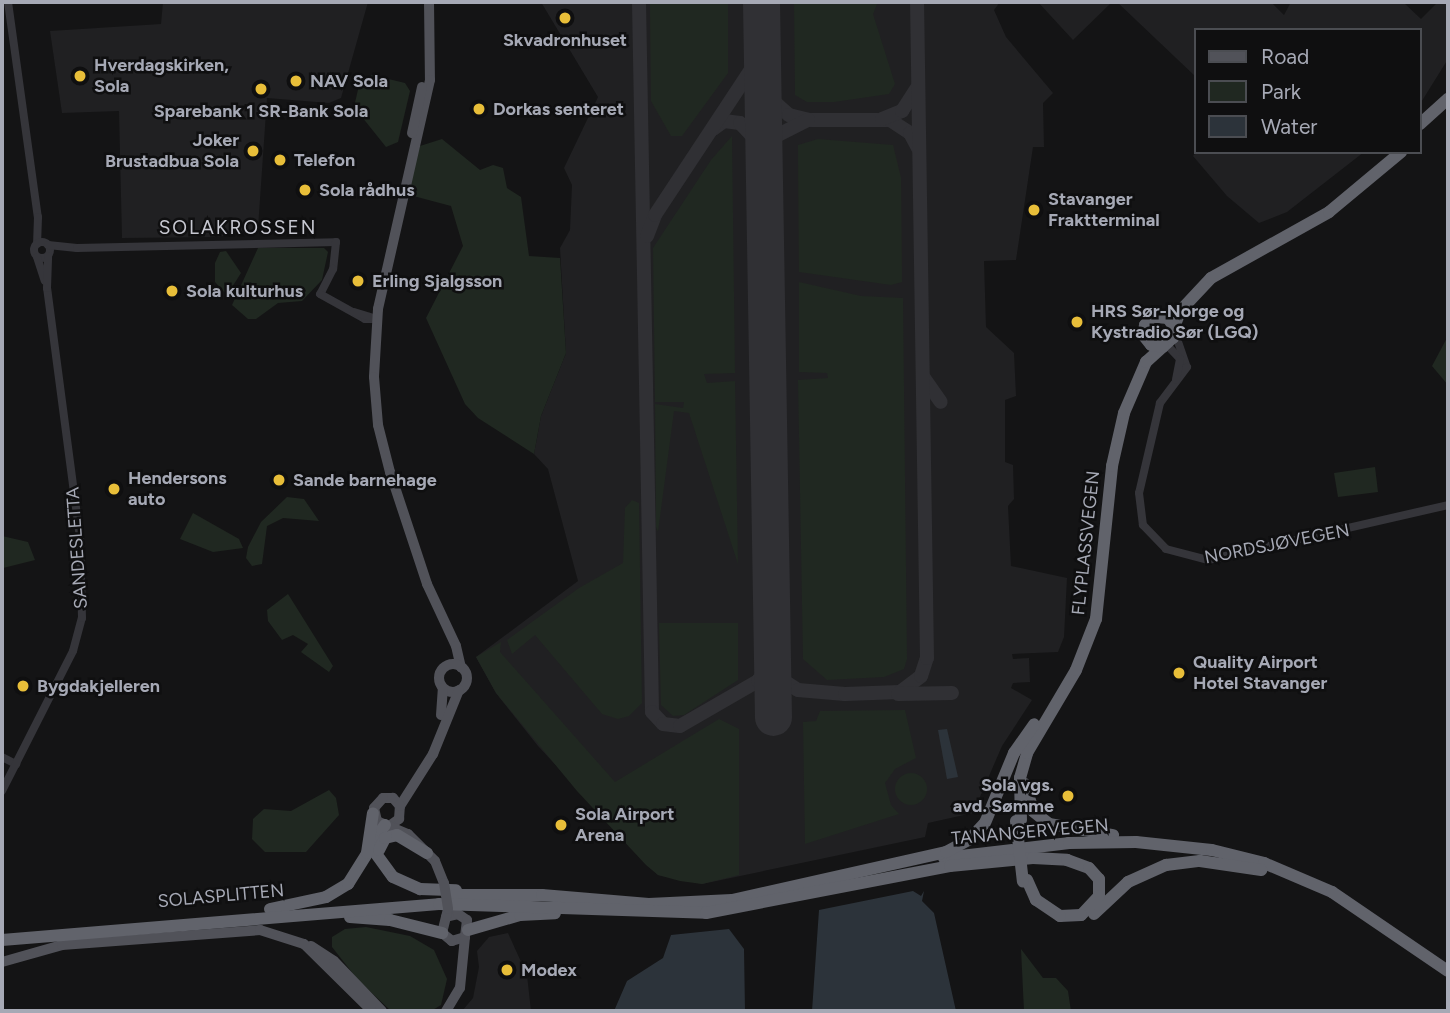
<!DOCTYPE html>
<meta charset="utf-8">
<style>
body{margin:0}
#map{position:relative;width:1450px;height:1013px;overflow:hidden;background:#141415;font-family:Figtree,sans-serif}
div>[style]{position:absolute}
.built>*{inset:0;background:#202022}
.green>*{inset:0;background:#202821}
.round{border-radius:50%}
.water>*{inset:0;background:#2c333a}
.taxiway>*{height:14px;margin:-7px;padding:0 7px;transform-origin:7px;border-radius:7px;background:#303034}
.runway>*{height:37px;margin:-18.5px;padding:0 18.5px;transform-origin:18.5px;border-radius:18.5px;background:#303034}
.minor>*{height:8px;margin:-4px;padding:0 4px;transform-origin:4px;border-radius:4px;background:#35353a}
.minor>.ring{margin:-4px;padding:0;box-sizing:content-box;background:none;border:8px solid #35353a;border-radius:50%}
.major>*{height:10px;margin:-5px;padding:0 5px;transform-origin:5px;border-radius:5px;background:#515259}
.major>.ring{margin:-5px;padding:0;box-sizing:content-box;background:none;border:10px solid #515259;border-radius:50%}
.highway>*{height:12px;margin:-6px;padding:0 6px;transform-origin:6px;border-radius:6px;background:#61636b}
.major-bridge>*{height:10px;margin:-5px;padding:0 5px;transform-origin:5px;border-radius:5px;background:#515259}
.highway-bridge>*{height:12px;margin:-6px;padding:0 6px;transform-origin:6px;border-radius:6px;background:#61636b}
.dots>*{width:19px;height:19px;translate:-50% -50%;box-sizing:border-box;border:4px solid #0f0f10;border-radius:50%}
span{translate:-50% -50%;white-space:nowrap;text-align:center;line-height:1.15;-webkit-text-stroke:5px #0f0f10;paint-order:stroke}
.poi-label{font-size:18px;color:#a6a9b5;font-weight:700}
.left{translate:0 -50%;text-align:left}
.right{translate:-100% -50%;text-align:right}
.street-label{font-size:18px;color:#a6a9b5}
.neighbourhood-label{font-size:19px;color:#c7c8d1;letter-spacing:2px}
.frame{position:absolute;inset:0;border:4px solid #a6a9b5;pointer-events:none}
.legend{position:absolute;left:1194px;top:28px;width:228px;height:126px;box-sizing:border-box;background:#0f0f10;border:2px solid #4b4d52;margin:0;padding:9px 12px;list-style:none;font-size:21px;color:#a6a9b5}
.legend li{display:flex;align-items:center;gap:14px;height:35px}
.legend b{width:35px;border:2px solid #4b4d52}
</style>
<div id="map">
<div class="built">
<i style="clip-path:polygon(163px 2px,368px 2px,341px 98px,329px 103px,267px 98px,258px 228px,219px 237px,122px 238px,119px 111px,62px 113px,50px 31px,161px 24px)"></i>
<i style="clip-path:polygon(541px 2px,1000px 2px,994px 10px,1006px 37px,1053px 93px,1043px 103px,1044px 147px,1033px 147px,1016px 260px,984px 261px,986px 327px,1014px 353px,1016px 396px,1005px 400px,1005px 462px,1013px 465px,1014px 499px,1008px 506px,1011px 566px,1067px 578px,1064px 637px,1058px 652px,1012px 654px,1013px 659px,1029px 658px,1030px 682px,1013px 683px,1011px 688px,1032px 700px,1002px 746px,973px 813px,928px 823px,925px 837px,702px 884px,658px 875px,538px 746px,496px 693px,476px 657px,578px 581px,548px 469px,534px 454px,541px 416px,566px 353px,560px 248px,570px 230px,572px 185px,564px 168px,598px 97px)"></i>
<i style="clip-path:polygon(1038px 2px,1112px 2px,1073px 40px)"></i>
<i style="clip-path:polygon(1117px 2px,1271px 2px,1284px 15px,1291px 2px,1403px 2px,1421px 19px,1438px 2px,1448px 2px,1448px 59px,1420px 104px,1420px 30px,1196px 30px,1196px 77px)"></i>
<i style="clip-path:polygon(1197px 152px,1364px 152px,1287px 212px,1259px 223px,1227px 196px,1193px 156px)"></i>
<i style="clip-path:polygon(508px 933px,527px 975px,531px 1011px,462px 1011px,473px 998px,479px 967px,477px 951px,489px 937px)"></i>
</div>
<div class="green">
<i style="clip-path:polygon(650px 2px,728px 2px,728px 73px,682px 136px,671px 136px,651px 101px)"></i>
<i style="clip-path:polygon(794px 2px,878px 2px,873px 14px,895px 84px,889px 94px,834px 102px,807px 102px,795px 95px)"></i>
<i style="clip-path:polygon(372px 75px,405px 83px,410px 91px,398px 142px,386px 147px,354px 107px,360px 81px)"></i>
<i style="clip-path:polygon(732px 136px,735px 373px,704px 374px,707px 383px,735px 381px,738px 564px,689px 413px,674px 411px,658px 532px,656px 527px,655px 404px,683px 408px,684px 402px,655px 402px,653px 248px,711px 160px)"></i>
<i style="clip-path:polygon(442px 139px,480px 170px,493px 165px,503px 168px,507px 188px,521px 197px,529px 256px,560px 258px,566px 353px,541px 416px,534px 454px,478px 418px,465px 404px,426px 318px,463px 246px,451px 206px,406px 194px,420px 146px)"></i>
<i style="clip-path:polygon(818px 139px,893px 145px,901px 178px,902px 282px,891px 285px,799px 272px,798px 145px)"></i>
<i style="clip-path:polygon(258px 248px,324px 248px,328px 252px,322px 280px,302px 301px,278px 303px,256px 319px,248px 319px,232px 305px)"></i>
<i style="clip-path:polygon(226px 251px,241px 273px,227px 295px,215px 282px,215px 263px,220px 252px)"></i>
<i style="clip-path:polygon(799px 282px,861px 296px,903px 298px,907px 659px,904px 669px,884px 677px,827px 680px,803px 659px,798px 380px,828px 378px,827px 373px,799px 372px)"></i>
<i style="clip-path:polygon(1448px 336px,1448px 385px,1432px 366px)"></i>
<i style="clip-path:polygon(1375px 467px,1378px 492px,1338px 497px,1334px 473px)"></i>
<i style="clip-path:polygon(287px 497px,304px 499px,319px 521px,283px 518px,267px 526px,262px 564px,252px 566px,246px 558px,248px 547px,261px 522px)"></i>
<i style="clip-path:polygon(632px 500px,639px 503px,642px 703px,629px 716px,618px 719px,602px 714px,535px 635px,512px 654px,507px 640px,579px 588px,623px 563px,625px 508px)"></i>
<i style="clip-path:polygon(193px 513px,239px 539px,243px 548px,213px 552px,180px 539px)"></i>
<i style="clip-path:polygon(2px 536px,28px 542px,35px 560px,3px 568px,2px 574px)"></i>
<i style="clip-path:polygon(288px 594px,333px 666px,329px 672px,301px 652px,308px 644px,293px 635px,282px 640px,268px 621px,267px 610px)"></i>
<i style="clip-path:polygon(659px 623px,738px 623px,738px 680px,684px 715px,673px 716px,661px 705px)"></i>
<i style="clip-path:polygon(501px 642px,500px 652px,615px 782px,719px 719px,739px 729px,739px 875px,702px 884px,680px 881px,658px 875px,646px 865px,577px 791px,496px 693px,476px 657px)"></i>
<i style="clip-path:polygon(905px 710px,916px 758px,895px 769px,885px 783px,891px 805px,899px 814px,805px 844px,803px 722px,816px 721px,820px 711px)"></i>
<i class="round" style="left:895px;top:773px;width:32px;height:32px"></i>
<i style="clip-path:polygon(329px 790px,336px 798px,339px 815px,306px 852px,265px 852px,252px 839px,253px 819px,264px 809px,291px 811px)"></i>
<i style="clip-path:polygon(366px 927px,410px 936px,434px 950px,447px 979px,441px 1005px,431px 1011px,391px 1011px,358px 980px,332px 947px,332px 937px,345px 929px)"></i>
<i style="clip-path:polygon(1021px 949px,1043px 978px,1056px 978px,1068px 991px,1071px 1011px,1024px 1011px)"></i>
</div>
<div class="water">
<i style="clip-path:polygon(947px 729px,958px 777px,947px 779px,938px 730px)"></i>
<i style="clip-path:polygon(913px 891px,921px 896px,924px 891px,922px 901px,934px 913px,956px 1011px,812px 1011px,819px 910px)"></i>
<i style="clip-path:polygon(729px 929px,744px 949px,745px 1011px,614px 1011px,627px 981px,663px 958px,671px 935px)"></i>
</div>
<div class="taxiway">
<i style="left:639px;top:2px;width:710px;rotate:88.95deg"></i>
<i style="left:652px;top:712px;width:16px;rotate:47deg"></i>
<i style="left:663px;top:724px;width:17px;rotate:7deg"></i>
<i style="left:680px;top:726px;width:90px;rotate:-30deg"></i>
<i style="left:758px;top:681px;width:27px;rotate:-56deg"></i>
<i style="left:762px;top:73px;width:28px;rotate:71deg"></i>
<i style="left:771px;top:99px;width:24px;rotate:42deg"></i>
<i style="left:789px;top:115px;width:21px;rotate:14deg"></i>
<i style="left:809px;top:120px;width:81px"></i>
<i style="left:890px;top:120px;width:24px;rotate:33deg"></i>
<i style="left:910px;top:133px;width:17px;rotate:62deg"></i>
<i style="left:882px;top:119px;width:22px;rotate:-22deg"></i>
<i style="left:902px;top:111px;width:27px;rotate:-57deg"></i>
<i style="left:713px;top:129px;width:14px;rotate:-36deg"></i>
<i style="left:724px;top:121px;width:16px;rotate:7deg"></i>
<i style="left:740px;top:123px;width:35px;rotate:47deg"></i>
<i style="left:764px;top:165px;width:31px;rotate:-68deg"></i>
<i style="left:776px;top:136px;width:36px;rotate:-27deg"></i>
<i style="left:647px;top:236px;width:22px;rotate:-69deg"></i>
<i style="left:655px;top:215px;width:194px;rotate:-56.6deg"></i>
<i style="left:924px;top:378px;width:29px;rotate:55deg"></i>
<i style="left:773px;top:659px;width:22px;rotate:68deg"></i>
<i style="left:781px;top:679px;width:20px;rotate:33deg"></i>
<i style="left:798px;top:690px;width:47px;rotate:4.9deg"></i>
<i style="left:845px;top:694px;width:55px;rotate:-2.1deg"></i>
<i style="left:900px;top:692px;width:26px;rotate:-37deg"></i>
<i style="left:921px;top:676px;width:19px;rotate:-72deg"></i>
<i style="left:927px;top:658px;width:656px;rotate:-90.87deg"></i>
<i style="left:898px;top:694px;width:54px;rotate:-1.1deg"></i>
</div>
<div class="runway">
<i style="left:761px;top:2px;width:715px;rotate:89.04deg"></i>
</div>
<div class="minor">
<i style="left:8px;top:2px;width:217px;rotate:82.1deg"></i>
<i style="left:38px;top:217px;width:27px;rotate:92deg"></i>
<i class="ring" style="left:34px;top:242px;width:8px;height:8px"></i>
<i style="left:48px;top:245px;width:29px;rotate:6deg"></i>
<i style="left:77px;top:248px;width:259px;rotate:-1.3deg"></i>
<i style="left:336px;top:242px;width:27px;rotate:96deg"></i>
<i style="left:333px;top:269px;width:28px;rotate:117deg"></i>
<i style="left:320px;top:294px;width:51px;rotate:29.1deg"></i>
<i style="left:365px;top:319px;width:12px"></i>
<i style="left:37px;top:257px;width:25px;rotate:72deg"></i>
<i style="left:354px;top:312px;width:24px;rotate:17deg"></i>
<i style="left:1175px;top:333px;width:36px;rotate:71deg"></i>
<i style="left:1187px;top:367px;width:45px;rotate:126.9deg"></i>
<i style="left:1160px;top:403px;width:92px;rotate:103.1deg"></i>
<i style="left:1139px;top:493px;width:32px;rotate:83deg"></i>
<i style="left:1143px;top:525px;width:33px;rotate:46deg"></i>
<i style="left:1166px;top:549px;width:43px;rotate:14.7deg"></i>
<i style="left:1208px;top:560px;width:246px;rotate:-12.9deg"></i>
<i style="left:1167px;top:345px;width:19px;rotate:47deg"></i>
<i style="left:1180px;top:359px;width:21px;rotate:101deg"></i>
<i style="left:2px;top:757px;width:16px;rotate:27deg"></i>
<i style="left:2px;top:791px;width:157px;rotate:-63.1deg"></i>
<i style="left:73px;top:651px;width:34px;rotate:-75deg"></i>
<i style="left:82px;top:618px;width:80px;rotate:-91.4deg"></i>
<i style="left:80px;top:538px;width:252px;rotate:-97.5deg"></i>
<i style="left:47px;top:288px;width:32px;rotate:-88deg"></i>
</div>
<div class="major">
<i style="left:429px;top:2px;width:78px;rotate:89.3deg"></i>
<i style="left:430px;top:80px;width:235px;rotate:102.8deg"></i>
<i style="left:378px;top:309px;width:68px;rotate:93.4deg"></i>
<i style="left:374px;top:377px;width:48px;rotate:85.2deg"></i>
<i style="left:378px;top:425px;width:49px;rotate:75.7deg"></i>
<i style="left:390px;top:472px;width:118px;rotate:71.7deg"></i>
<i style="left:427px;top:584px;width:68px;rotate:64.9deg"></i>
<i style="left:456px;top:646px;width:22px;rotate:77deg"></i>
<i style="left:412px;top:133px;width:47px;rotate:-77.7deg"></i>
<i class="ring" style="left:439px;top:664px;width:18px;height:18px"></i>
<i style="left:441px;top:715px;width:27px;rotate:-86deg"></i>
<i style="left:400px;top:806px;width:62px;rotate:-57.6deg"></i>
<i style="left:433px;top:754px;width:69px;rotate:-67.9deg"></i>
<i style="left:392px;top:824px;width:9px;rotate:-36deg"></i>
<i style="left:399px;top:819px;width:13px;rotate:-86deg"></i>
<i style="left:400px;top:806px;width:11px;rotate:-131deg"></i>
<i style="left:393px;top:798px;width:10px;rotate:180deg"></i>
<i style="left:383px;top:798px;width:13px;rotate:132deg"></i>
<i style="left:374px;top:808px;width:13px;rotate:77deg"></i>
<i style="left:377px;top:821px;width:34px;rotate:23deg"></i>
<i style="left:408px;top:834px;width:38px;rotate:45deg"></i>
<i style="left:435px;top:861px;width:24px;rotate:68deg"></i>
<i style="left:446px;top:917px;width:12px;rotate:-14deg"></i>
<i style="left:458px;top:914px;width:11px;rotate:34deg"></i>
<i style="left:467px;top:920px;width:17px;rotate:97deg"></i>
<i style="left:465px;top:937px;width:14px;rotate:163deg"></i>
<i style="left:452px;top:941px;width:13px;rotate:-141deg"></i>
<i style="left:442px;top:933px;width:25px;rotate:-76deg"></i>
<i style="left:311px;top:946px;width:27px;rotate:33deg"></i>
<i style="left:334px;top:961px;width:69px;rotate:46.2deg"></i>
<i style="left:2px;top:962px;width:62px;rotate:-15.8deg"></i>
<i style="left:62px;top:945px;width:199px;rotate:-4.3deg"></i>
<i style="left:260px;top:930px;width:46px;rotate:17.7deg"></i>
<i style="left:304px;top:944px;width:95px;rotate:44.6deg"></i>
<i style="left:446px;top:1011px;width:27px;rotate:-59deg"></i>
<i style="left:460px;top:988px;width:51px;rotate:-84.4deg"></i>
</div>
<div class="highway">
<i style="left:1420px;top:124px;width:38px;rotate:-42deg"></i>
<i style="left:1174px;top:327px;width:18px;rotate:-68deg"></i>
<i style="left:1181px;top:310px;width:44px;rotate:-46.8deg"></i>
<i style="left:1211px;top:278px;width:135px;rotate:-29.2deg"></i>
<i style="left:1329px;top:212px;width:94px;rotate:-39.8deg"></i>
<i style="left:1025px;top:784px;width:28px;rotate:73deg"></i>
<i style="left:1033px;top:811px;width:21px;rotate:39deg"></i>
<i style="left:1049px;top:824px;width:65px;rotate:9.8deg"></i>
<i style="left:1021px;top:820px;width:42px;rotate:-91.4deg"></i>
<i style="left:1020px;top:778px;width:26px;rotate:-74deg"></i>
<i style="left:1027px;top:753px;width:96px;rotate:-59.4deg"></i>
<i style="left:1076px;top:670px;width:55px;rotate:-68.6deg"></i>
<i style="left:1096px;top:619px;width:154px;rotate:-84deg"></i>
<i style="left:1112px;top:466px;width:54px;rotate:-77.2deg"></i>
<i style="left:1124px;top:413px;width:56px;rotate:-66.7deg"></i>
<i style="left:1146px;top:362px;width:36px;rotate:-42deg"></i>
<i style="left:1173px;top:338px;width:11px;rotate:-85deg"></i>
<i style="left:1174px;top:327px;width:11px;rotate:-124deg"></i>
<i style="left:1168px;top:318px;width:16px;rotate:-176deg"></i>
<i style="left:1152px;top:317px;width:11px;rotate:131deg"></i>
<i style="left:1145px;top:325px;width:11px;rotate:95deg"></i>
<i style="left:1144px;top:336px;width:11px;rotate:52deg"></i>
<i style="left:1151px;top:345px;width:12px;rotate:9deg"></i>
<i style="left:385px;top:825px;width:19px;rotate:126deg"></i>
<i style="left:374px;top:840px;width:11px;rotate:90deg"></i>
<i style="left:374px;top:851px;width:32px;rotate:54deg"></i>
<i style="left:393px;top:877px;width:30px;rotate:24deg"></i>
<i style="left:420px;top:889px;width:36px;rotate:2deg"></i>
<i style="left:379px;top:850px;width:13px;rotate:-63deg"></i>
<i style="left:385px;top:838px;width:12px;rotate:-14deg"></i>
<i style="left:397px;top:835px;width:35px;rotate:31deg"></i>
<i style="left:944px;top:858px;width:126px;rotate:-6.8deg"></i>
<i style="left:1069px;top:843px;width:67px;rotate:-0.9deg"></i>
<i style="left:1136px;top:842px;width:76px;rotate:6deg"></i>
<i style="left:1212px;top:850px;width:54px;rotate:14deg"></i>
<i style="left:1264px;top:863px;width:74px;rotate:23.1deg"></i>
<i style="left:1332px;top:892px;width:140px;rotate:34.3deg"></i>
<i style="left:455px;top:895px;width:87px"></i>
<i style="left:542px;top:895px;width:107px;rotate:4.8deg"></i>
<i style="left:649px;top:904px;width:83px;rotate:-2.8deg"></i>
<i style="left:732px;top:900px;width:219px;rotate:-12.6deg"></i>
<i style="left:946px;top:852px;width:27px;rotate:-28deg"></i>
<i style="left:970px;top:839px;width:22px;rotate:-47deg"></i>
<i style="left:985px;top:823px;width:76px;rotate:-67.5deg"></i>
<i style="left:1014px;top:753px;width:35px;rotate:-55deg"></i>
<i style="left:270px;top:909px;width:57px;rotate:-12.1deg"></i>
<i style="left:326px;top:897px;width:26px;rotate:-31deg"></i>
<i style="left:348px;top:884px;width:36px;rotate:-58deg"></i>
<i style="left:367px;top:853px;width:40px;rotate:-81.5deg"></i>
<i style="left:1094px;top:914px;width:47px;rotate:-43.3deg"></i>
<i style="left:1128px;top:882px;width:42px;rotate:-24.1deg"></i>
<i style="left:1166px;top:865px;width:34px;rotate:-7deg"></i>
<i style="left:1200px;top:861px;width:62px;rotate:8.4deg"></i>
<i style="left:350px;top:917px;width:40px;rotate:4.3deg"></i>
<i style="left:390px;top:920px;width:54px;rotate:14deg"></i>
<i style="left:468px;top:930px;width:54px;rotate:-16.1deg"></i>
<i style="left:520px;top:915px;width:35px;rotate:-3deg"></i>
<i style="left:2px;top:940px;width:438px;rotate:-4.7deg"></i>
<i style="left:439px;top:904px;width:267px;rotate:1.9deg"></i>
<i style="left:706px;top:913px;width:248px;rotate:-10.9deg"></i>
<i style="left:950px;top:866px;width:83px;rotate:-5.5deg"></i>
<i style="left:1033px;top:858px;width:34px;rotate:3deg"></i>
<i style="left:1067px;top:860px;width:23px;rotate:20deg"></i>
<i style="left:1089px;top:868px;width:15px;rotate:48deg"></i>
<i style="left:1099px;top:879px;width:17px;rotate:90deg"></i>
<i style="left:1099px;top:896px;width:26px;rotate:133deg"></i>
<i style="left:1081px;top:915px;width:21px;rotate:177deg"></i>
<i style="left:1060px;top:916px;width:29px;rotate:-146deg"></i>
<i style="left:1036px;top:900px;width:22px;rotate:-114deg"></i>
</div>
<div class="major-bridge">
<i style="left:444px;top:883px;width:26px;rotate:81deg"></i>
</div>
<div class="highway-bridge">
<i style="left:1016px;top:821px;width:61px;rotate:83.5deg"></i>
</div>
<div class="dots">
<i style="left:565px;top:18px;background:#e8be39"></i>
<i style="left:80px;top:76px;background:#e8be39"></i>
<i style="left:296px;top:81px;background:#e8be39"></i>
<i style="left:261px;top:89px;background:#e8be39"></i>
<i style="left:479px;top:109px;background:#e8be39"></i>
<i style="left:253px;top:151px;background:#e8be39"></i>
<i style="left:280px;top:160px;background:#e8be39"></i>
<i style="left:305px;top:190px;background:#e8be39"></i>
<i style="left:1034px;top:210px;background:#e8be39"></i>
<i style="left:358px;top:281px;background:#e8be39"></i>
<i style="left:172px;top:291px;background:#e8be39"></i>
<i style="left:1077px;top:322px;background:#e8be39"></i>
<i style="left:279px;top:480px;background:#e8be39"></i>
<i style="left:114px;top:489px;background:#e8be39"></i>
<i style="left:1179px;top:673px;background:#e8be39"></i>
<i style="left:23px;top:686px;background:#e8be39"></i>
<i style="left:1068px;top:796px;background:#e8be39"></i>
<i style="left:561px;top:825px;background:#e8be39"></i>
<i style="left:507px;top:970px;background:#e8be39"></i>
</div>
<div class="poi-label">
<span style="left:565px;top:40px">Skvadronhuset</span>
<span class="left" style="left:94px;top:76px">Hverdagskirken,<br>Sola</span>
<span class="left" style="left:310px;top:81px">NAV Sola</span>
<span class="left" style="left:493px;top:109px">Dorkas senteret</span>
<span style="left:261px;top:111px">Sparebank 1 SR-Bank Sola</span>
<span class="right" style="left:239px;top:151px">Joker<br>Brustadbua Sola</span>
<span class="left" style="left:294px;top:160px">Telefon</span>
<span class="left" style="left:319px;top:190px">Sola rådhus</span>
<span class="left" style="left:1048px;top:210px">Stavanger<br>Fraktterminal</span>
<span class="left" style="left:372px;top:281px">Erling Sjalgsson</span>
<span class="left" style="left:186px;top:291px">Sola kulturhus</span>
<span class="left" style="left:1091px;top:322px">HRS Sør-Norge og<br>Kystradio Sør (LGQ)</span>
<span class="left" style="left:128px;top:489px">Hendersons<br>auto</span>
<span class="left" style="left:293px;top:480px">Sande barnehage</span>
<span class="left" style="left:1193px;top:673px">Quality Airport<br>Hotel Stavanger</span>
<span class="left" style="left:37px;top:686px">Bygdakjelleren</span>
<span class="right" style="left:1054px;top:796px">Sola vgs.<br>avd. Sømme</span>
<span class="left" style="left:575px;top:825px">Sola Airport<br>Arena</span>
<span class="left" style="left:521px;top:970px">Modex</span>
</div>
<div class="street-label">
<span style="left:1086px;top:543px;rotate:-84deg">FLYPLASSVEGEN</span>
<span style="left:1277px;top:544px;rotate:-11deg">NORDSJØVEGEN</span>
<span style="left:77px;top:548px;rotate:-94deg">SANDESLETTA</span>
<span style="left:1030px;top:832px;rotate:-5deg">TANANGERVEGEN</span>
<span style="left:221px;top:896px;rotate:-5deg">SOLASPLITTEN</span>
</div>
<div class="neighbourhood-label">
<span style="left:238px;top:228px">SOLAKROSSEN</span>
</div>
<div class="frame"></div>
<ul class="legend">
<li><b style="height:9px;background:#515259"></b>Road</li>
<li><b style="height:19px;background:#202821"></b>Park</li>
<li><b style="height:19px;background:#2c333a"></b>Water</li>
</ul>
</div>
